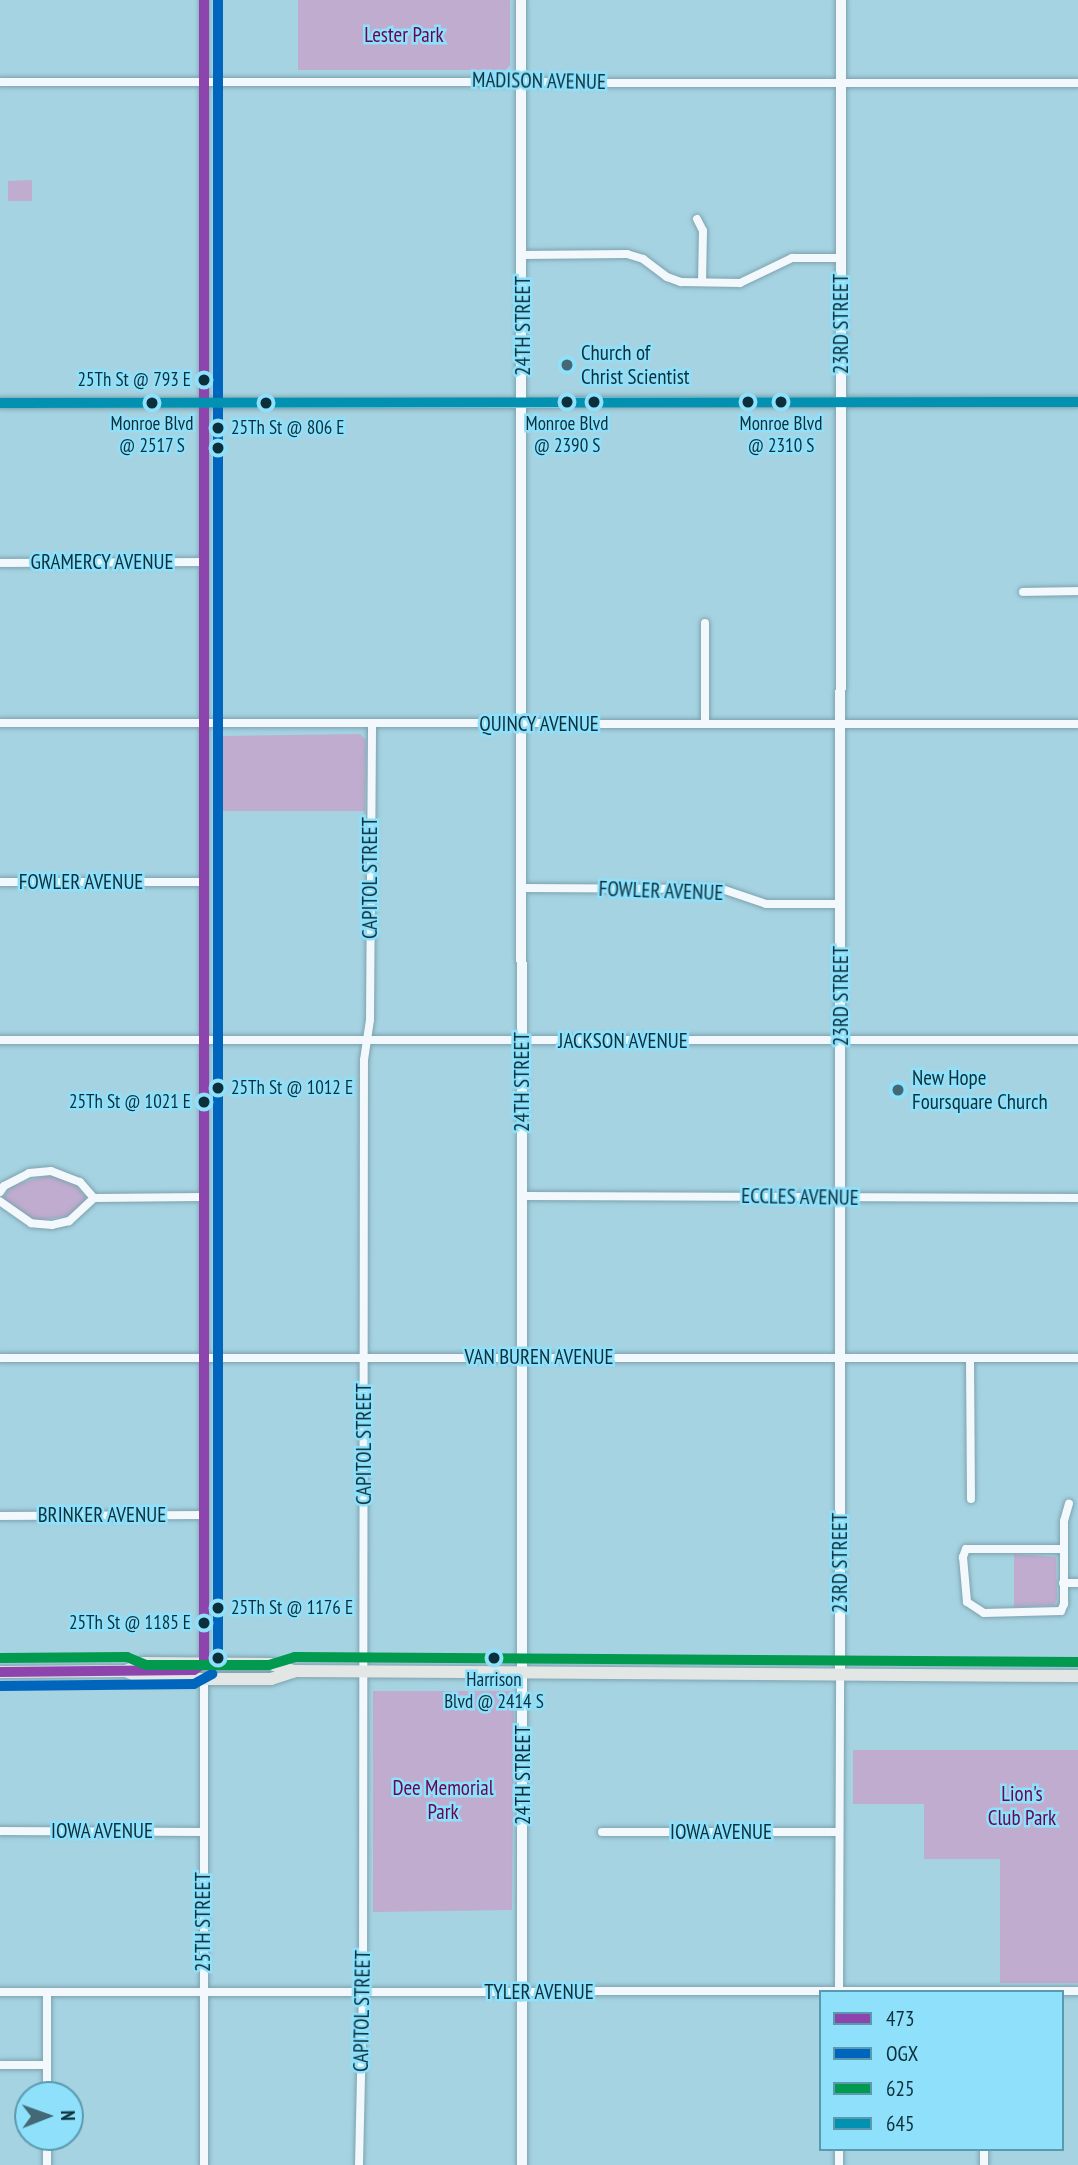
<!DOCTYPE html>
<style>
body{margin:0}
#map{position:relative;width:1078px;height:2165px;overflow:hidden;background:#a6d3e2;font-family:"PT Sans Narrow",sans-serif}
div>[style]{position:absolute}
.green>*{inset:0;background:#c0acce}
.roads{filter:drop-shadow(0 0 2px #7da2ae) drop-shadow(0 0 2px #7da2ae)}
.minor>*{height:8px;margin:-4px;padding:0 4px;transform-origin:4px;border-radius:4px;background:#f2f8fb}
.tertiary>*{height:10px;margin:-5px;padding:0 5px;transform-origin:5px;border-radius:5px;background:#f2f8fb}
.primary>*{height:12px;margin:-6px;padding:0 6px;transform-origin:6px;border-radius:6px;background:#e2e7e5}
.bus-1>*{height:10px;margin:-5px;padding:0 5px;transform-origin:5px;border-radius:5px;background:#8e44ad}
.bus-2>*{height:10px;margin:-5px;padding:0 5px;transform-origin:5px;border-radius:5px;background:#0065bd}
.bus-3>*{height:10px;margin:-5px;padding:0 5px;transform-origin:5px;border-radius:5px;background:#019a4f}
.bus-4>*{height:10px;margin:-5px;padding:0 5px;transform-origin:5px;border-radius:5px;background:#0291b1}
.dots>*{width:19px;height:19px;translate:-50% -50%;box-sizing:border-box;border:4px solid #8ee0fb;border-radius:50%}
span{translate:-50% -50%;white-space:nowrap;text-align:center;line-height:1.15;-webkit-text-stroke:5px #8ee0fb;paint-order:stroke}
.bus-label{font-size:19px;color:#0c303b}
.right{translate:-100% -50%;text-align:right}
.left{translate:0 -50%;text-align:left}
.park-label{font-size:21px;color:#690452}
.street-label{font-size:21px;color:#0c303b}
.poi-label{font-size:21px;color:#0c303b}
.legend{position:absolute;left:819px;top:1990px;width:245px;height:161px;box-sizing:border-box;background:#8ee0fb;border:2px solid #5a9aae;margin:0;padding:9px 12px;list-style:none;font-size:21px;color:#0c303b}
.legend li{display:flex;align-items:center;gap:14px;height:35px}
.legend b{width:35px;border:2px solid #5a9aae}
.north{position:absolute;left:14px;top:2081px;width:70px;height:70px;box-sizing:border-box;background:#8ee0fb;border:2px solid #5a9aae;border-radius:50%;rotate:89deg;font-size:19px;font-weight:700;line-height:28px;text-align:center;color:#0c303b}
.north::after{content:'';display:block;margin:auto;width:24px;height:32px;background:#426975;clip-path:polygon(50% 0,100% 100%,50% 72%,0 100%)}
</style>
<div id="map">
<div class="green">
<i style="clip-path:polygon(298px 0,510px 0,510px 65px,506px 70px,298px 70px)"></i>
<i style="clip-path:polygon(32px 180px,32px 201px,8px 201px,8px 181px)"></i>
<i style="clip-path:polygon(360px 734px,366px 740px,365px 811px,215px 811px,215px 740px,220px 736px)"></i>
<i style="clip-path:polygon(48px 1175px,75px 1184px,87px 1198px,82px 1206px,67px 1216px,41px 1220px,31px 1219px,5px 1201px,4px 1196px,12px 1186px)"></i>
<i style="clip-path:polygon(1014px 1554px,1056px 1557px,1057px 1600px,1054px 1605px,1014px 1607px)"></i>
<i style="clip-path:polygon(373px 1691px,514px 1691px,512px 1910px,373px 1912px)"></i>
<i style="clip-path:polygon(853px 1750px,1078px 1750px,1078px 1983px,1000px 1983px,1000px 1859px,924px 1859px,924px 1804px,853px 1804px)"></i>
</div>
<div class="roads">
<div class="minor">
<i style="left:0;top:82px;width:1078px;rotate:0.05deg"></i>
<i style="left:697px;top:219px;width:13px;rotate:63deg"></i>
<i style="left:703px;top:231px;width:50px;rotate:91.1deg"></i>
<i style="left:523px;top:255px;width:104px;rotate:-0.6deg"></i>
<i style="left:627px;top:254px;width:17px;rotate:17deg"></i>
<i style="left:643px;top:259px;width:30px;rotate:37deg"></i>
<i style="left:667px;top:277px;width:15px;rotate:20deg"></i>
<i style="left:681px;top:282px;width:59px;rotate:1deg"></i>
<i style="left:740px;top:283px;width:58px;rotate:-25.7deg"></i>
<i style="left:792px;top:258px;width:49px"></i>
<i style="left:0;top:563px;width:204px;rotate:-0.3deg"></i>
<i style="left:1023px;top:592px;width:55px;rotate:-1deg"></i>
<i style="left:0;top:723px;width:1078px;rotate:0.05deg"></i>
<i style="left:705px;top:724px;width:101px;rotate:-90deg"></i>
<i style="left:0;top:882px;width:204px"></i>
<i style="left:522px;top:888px;width:200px;rotate:0.3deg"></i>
<i style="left:722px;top:889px;width:46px;rotate:18.8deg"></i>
<i style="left:766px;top:904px;width:74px"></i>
<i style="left:0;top:1040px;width:1078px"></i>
<i style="left:0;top:1192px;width:7px;rotate:-56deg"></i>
<i style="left:4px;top:1186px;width:28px;rotate:-27deg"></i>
<i style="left:29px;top:1173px;width:22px;rotate:-5deg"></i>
<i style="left:51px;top:1171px;width:31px;rotate:21deg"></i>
<i style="left:80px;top:1182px;width:21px;rotate:49deg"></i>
<i style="left:94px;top:1198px;width:34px;rotate:137deg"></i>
<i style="left:69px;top:1221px;width:17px;rotate:167deg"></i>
<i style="left:52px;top:1225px;width:21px;rotate:-175deg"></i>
<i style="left:31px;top:1223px;width:38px;rotate:-145deg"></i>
<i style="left:522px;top:1196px;width:556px;rotate:0.21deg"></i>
<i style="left:94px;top:1198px;width:110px;rotate:-0.5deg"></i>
<i style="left:0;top:1358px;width:1078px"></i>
<i style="left:970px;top:1358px;width:141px;rotate:89.6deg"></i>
<i style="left:0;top:1516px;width:204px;rotate:-0.3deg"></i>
<i style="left:1064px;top:1549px;width:98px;rotate:180deg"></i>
<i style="left:966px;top:1549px;width:9px;rotate:111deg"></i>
<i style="left:963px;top:1557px;width:45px;rotate:84.9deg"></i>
<i style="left:967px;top:1602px;width:20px;rotate:33deg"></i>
<i style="left:984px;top:1613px;width:77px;rotate:-1.5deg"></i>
<i style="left:1061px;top:1611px;width:8px;rotate:-67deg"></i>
<i style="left:1064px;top:1604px;width:83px;rotate:-90deg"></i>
<i style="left:1064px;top:1521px;width:18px;rotate:-74deg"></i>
<i style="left:1063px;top:1583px;width:15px"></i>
<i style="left:204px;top:1663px;width:1663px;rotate:-90deg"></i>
<i style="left:0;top:1831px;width:204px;rotate:0.3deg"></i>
<i style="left:602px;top:1832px;width:237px"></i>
<i style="left:0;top:1992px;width:1078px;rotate:-0.05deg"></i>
<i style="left:839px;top:1992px;width:315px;rotate:-89.8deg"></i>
<i style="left:0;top:2065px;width:47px"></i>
<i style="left:47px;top:2095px;width:103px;rotate:-90deg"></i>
<i style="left:47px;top:2137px;width:28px;rotate:90deg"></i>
<i style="left:204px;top:2165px;width:486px;rotate:-90deg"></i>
<i style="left:359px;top:2165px;width:173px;rotate:-88.7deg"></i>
<i style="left:363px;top:1992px;width:932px;rotate:-89.94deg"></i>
<i style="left:364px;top:1060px;width:40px;rotate:-81.5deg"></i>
<i style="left:370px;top:1020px;width:296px;rotate:-89.6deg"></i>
<i style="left:839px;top:2165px;width:16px;rotate:-90deg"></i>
<i style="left:984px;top:2165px;width:16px;rotate:-90deg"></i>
</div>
<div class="tertiary">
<i style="left:521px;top:0;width:2165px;rotate:89.97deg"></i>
<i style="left:0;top:403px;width:1078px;rotate:-0.05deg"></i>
<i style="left:840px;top:1677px;width:1677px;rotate:-89.97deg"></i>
</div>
<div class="primary">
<i style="left:126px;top:1671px;width:19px;rotate:-25deg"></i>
<i style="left:143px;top:1663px;width:127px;rotate:0.5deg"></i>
<i style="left:270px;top:1664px;width:26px;rotate:16deg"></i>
<i style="left:295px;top:1671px;width:783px;rotate:0.37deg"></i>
<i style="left:126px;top:1671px;width:19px;rotate:25deg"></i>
<i style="left:143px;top:1679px;width:128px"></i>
<i style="left:271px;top:1679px;width:25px;rotate:-18deg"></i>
<i style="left:0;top:1672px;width:133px;rotate:-0.4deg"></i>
</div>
</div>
<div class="bus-1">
<i style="left:204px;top:0;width:1663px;rotate:90deg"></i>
<i style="left:0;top:1672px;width:194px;rotate:-0.6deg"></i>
<i style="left:194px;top:1670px;width:12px;rotate:-35deg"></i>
</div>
<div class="bus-2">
<i style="left:218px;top:0;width:1663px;rotate:90deg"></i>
<i style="left:0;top:1686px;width:194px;rotate:-0.6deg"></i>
<i style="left:194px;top:1684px;width:21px;rotate:-29deg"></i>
</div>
<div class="bus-3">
<i style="left:0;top:1658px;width:127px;rotate:-0.5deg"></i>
<i style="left:127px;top:1657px;width:21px;rotate:23deg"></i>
<i style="left:146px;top:1665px;width:123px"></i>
<i style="left:269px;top:1665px;width:27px;rotate:-17deg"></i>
<i style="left:295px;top:1657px;width:783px;rotate:0.37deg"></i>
</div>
<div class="bus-4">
<i style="left:0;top:403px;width:1078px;rotate:-0.05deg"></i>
</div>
<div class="dots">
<i style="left:567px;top:365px;background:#426975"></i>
<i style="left:204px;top:380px;background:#0c303b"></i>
<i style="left:567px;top:402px;background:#0c303b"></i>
<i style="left:594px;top:402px;background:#0c303b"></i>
<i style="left:748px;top:402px;background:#0c303b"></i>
<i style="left:781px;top:402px;background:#0c303b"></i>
<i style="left:152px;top:403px;background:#0c303b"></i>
<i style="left:266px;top:403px;background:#0c303b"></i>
<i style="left:218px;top:428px;background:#0c303b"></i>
<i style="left:218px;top:448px;background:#0c303b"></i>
<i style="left:218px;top:1088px;background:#0c303b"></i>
<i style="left:898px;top:1090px;background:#426975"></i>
<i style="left:204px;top:1102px;background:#0c303b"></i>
<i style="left:218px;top:1608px;background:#0c303b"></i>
<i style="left:204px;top:1623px;background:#0c303b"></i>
<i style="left:218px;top:1658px;background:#0c303b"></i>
<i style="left:494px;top:1658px;background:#0c303b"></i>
</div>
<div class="bus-label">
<span class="right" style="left:191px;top:380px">25Th St @ 793 E</span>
<span style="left:152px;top:435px">Monroe Blvd<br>@ 2517 S</span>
<span style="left:567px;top:435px">Monroe Blvd<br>@ 2390 S</span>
<span style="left:781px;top:435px">Monroe Blvd<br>@ 2310 S</span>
<span class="left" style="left:231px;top:428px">25Th St @ 806 E</span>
<span class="left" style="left:231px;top:1088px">25Th St @ 1012 E</span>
<span class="right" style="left:191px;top:1102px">25Th St @ 1021 E</span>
<span class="left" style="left:231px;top:1608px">25Th St @ 1176 E</span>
<span class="right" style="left:191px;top:1623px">25Th St @ 1185 E</span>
<span style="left:494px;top:1691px">Harrison<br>Blvd @ 2414 S</span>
</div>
<div class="park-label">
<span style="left:404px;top:35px">Lester Park</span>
<span style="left:443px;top:1800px">Dee Memorial<br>Park</span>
<span style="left:1022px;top:1806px">Lion's<br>Club Park</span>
</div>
<div class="street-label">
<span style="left:539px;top:81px;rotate:1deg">MADISON AVENUE</span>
<span style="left:841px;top:324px;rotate:-90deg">23RD STREET</span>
<span style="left:523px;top:326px;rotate:-90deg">24TH STREET</span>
<span style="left:102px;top:562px">GRAMERCY AVENUE</span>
<span style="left:539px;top:724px">QUINCY AVENUE</span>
<span style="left:370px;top:878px;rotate:-90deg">CAPITOL STREET</span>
<span style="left:81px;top:882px">FOWLER AVENUE</span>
<span style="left:661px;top:891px;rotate:2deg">FOWLER AVENUE</span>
<span style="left:841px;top:996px;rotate:-90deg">23RD STREET</span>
<span style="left:623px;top:1041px">JACKSON AVENUE</span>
<span style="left:522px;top:1082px;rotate:-90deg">24TH STREET</span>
<span style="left:800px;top:1197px;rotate:1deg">ECCLES AVENUE</span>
<span style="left:539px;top:1357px">VAN BUREN AVENUE</span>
<span style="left:364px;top:1444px;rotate:-90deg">CAPITOL STREET</span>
<span style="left:102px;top:1515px">BRINKER AVENUE</span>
<span style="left:840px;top:1563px;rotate:-90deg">23RD STREET</span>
<span style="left:523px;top:1775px;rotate:-90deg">24TH STREET</span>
<span style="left:102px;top:1831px">IOWA AVENUE</span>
<span style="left:721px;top:1832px">IOWA AVENUE</span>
<span style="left:203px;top:1922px;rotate:-90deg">25TH STREET</span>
<span style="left:539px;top:1992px">TYLER AVENUE</span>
<span style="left:362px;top:2011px;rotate:-89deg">CAPITOL STREET</span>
</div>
<div class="poi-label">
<span class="left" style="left:581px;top:365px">Church of<br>Christ Scientist</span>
<span class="left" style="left:912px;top:1090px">New Hope<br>Foursquare Church</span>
</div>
<ul class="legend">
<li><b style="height:9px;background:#8e44ad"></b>473</li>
<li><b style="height:9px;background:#0065bd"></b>OGX</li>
<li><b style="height:9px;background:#019a4f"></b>625</li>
<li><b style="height:9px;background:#0291b1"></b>645</li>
</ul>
<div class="north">N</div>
</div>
